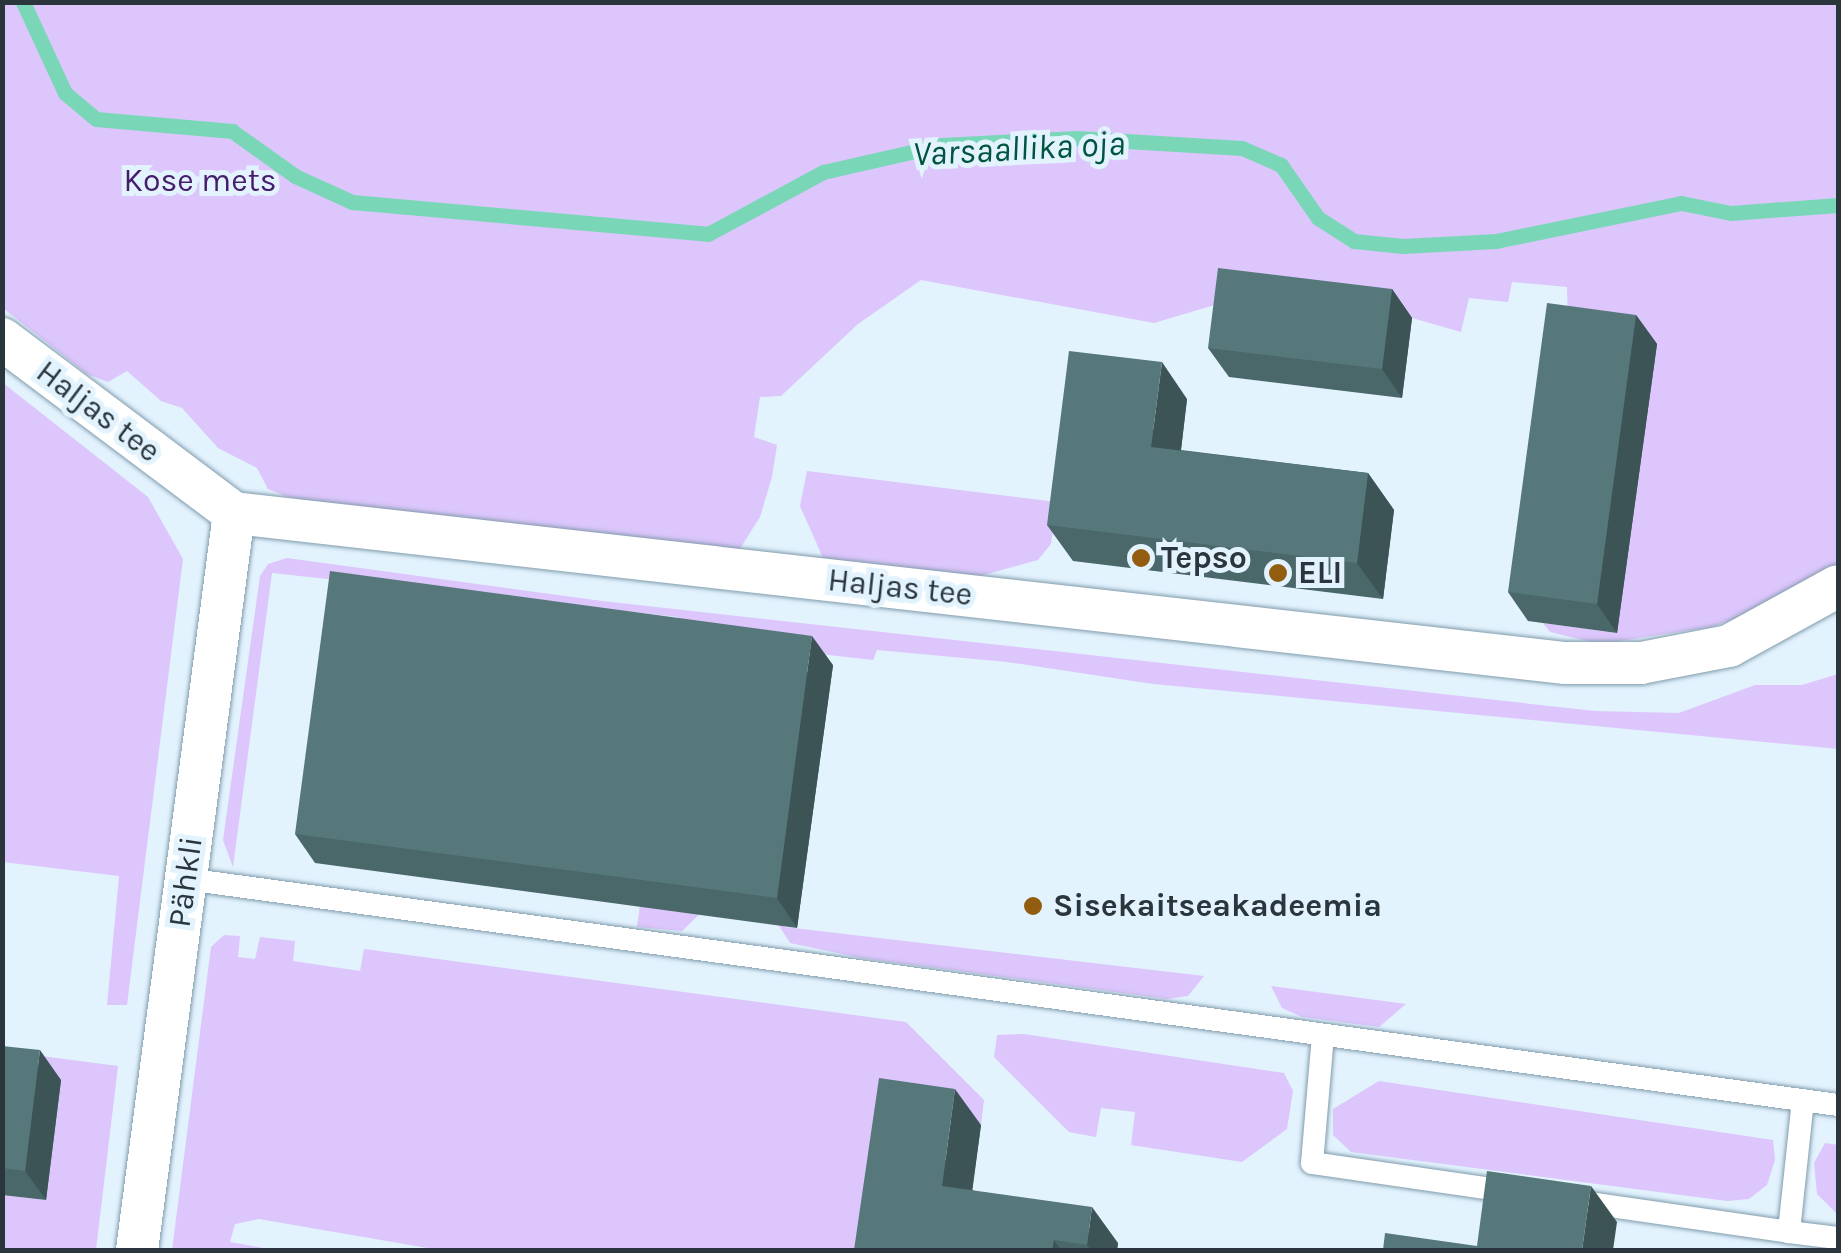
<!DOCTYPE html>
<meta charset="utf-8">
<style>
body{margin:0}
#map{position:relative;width:1841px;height:1253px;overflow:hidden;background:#e2f3fe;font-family:Karla,sans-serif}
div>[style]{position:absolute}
.green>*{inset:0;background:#dcc6fc}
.stream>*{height:15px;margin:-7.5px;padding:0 7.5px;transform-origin:7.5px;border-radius:7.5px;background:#79d7b7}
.roads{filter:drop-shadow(0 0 2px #819bac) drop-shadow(0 0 2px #819bac)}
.lane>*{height:22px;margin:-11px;padding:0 11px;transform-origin:11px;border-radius:11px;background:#fff}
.street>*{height:42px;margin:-21px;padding:0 21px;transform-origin:21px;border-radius:21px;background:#fff}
.wall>*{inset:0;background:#4a676a}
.shaded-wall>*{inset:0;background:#3c5456}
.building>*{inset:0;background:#56787b}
.dots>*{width:28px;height:28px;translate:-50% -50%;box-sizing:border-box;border:5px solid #e2f3fe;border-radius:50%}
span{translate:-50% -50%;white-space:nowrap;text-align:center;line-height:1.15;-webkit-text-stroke:10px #e2f3fe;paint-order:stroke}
.park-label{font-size:32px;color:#461d6c}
.street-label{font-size:32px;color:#2a353c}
.poi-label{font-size:32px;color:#2a353c;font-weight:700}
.left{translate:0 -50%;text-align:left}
.water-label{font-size:35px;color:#015540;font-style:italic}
.frame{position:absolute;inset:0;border:5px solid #2a353c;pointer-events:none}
</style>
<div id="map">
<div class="green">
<i style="clip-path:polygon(2px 3px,1838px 3px,1838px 571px,1778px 604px,1711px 627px,1600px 644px,1550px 632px,1543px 623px,1616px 633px,1568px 332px,1567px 287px,1512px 282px,1508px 302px,1469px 298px,1461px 332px,1412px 318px,1238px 298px,1154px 323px,921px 280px,858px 324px,781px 396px,760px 397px,754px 437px,777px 445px,772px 477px,760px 517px,734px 558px,290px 498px,268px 489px,257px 468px,218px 448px,182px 408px,161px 401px,127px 371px,108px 382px,87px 374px,3px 308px)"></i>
<i style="clip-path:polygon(3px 383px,148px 497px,183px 559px,127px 1005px,107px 1005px,119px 876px,3px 862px)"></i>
<i style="clip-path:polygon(807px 471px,1057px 502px,1051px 544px,1038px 560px,969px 579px,823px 558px,800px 506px)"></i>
<i style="clip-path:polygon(287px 558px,602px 601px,1595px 711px,1679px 713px,1755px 685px,1802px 685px,1838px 674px,1838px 749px,1153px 684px,1007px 662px,877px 650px,873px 660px,677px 638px,678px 617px,272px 573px,233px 867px,223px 840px,260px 576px,268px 564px)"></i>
<i style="clip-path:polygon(643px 883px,707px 907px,682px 931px,637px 927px)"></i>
<i style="clip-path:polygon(771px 913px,785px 927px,1204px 976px,1188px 996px,1167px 999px,861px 958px,790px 943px)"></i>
<i style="clip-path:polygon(224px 935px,240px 936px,238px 957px,255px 959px,260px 937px,295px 941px,293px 961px,360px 971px,364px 949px,906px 1022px,984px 1100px,981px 1125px,904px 1115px,885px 1250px,439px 1250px,259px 1219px,235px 1224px,230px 1242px,274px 1250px,172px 1250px,211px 947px)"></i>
<i style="clip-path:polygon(1271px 986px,1406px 1004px,1379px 1027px,1302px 1017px,1282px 1008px)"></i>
<i style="clip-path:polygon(1024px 1034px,1284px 1073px,1293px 1091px,1287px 1129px,1242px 1162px,1131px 1145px,1135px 1112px,1101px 1108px,1096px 1137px,1069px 1132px,994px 1057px,997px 1035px)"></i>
<i style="clip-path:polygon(3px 1051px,118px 1066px,96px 1250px,3px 1250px,2px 1195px,46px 1200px,3px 1073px)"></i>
<i style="clip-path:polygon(1379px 1081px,1773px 1140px,1775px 1160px,1767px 1185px,1749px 1199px,1727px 1201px,1351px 1152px,1333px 1135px,1333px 1109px)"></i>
<i style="clip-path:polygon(1825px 1143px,1838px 1145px,1838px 1215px,1817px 1194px,1814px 1163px)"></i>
</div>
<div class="stream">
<i style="left:23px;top:2px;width:100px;rotate:65.2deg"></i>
<i style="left:65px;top:93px;width:40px;rotate:40deg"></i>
<i style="left:96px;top:119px;width:137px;rotate:5deg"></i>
<i style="left:232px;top:131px;width:77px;rotate:35.5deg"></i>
<i style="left:295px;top:176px;width:63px;rotate:24.5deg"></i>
<i style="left:352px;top:202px;width:357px;rotate:5.1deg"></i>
<i style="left:708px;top:234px;width:131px;rotate:-28.3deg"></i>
<i style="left:823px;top:172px;width:122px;rotate:-12.8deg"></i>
<i style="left:942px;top:145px;width:135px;rotate:-3deg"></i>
<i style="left:1077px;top:138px;width:165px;rotate:3.5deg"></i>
<i style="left:1242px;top:148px;width:43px;rotate:23.6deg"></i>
<i style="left:1281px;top:165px;width:65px;rotate:55.1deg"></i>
<i style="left:1318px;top:218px;width:43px;rotate:32.6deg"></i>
<i style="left:1354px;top:241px;width:49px;rotate:5.8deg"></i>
<i style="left:1403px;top:246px;width:93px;rotate:-3.1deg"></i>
<i style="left:1496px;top:241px;width:189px;rotate:-11.6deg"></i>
<i style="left:1681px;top:203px;width:51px;rotate:11.3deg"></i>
<i style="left:1731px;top:213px;width:107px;rotate:-4.3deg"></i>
</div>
<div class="roads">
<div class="lane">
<i style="left:186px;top:879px;width:1667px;rotate:7.79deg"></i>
<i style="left:1323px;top:1035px;width:128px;rotate:94.9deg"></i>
<i style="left:1312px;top:1163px;width:203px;rotate:8.2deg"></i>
<i style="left:1803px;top:1100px;width:133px;rotate:96.1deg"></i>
<i style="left:1789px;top:1232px;width:49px;rotate:7deg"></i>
<i style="left:1575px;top:1201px;width:216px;rotate:8.2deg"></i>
</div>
<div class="street">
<i style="left:2px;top:339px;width:290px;rotate:36.9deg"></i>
<i style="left:234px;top:513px;width:1340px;rotate:6.43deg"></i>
<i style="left:1566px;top:663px;width:75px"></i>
<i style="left:1641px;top:663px;width:90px;rotate:-10.9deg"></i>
<i style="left:1729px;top:646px;width:124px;rotate:-28.8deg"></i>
<i style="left:137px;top:1250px;width:743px;rotate:-82.5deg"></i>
</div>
</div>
<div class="wall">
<i style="clip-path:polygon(1392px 289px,1412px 318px,1402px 398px,1229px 377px,1208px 348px)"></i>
<i style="clip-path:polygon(1636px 315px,1657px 344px,1617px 633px,1528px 621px,1508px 592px)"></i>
<i style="clip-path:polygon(1187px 399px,1181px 450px,1368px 473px,1394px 510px,1383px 599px,1073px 561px,1047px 525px)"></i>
<i style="clip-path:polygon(833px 665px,797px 928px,315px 863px,295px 834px)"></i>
<i style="clip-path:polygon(2px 1046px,61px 1080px,46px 1200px,2px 1195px)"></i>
<i style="clip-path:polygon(981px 1125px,972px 1190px,1118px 1243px,1117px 1250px,854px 1250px)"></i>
</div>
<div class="shaded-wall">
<i style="clip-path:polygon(1392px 289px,1412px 318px,1402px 398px,1382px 369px)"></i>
<i style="clip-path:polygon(1636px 315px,1657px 344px,1617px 633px,1597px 604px)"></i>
<i style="clip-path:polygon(1162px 362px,1187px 399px,1177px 483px,1151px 447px)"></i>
<i style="clip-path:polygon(1368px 473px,1394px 510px,1383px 599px,1357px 563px)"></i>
<i style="clip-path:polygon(812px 636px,833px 665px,797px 928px,777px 898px)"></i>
<i style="clip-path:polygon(40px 1050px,61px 1080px,46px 1200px,25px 1171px)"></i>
<i style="clip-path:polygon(955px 1089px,981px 1125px,968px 1223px,942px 1186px)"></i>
<i style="clip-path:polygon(1591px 1186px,1617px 1222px,1613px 1250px,1582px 1250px)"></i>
<i style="clip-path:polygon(1092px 1207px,1118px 1243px,1117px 1250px,1091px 1250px,1087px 1245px)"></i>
<i style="clip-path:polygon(1054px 1240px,1061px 1250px,1052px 1250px)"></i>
</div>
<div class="building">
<i style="clip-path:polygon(1218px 268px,1392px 289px,1382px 369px,1208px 348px)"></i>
<i style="clip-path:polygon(1547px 303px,1636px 315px,1597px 604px,1508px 592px)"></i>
<i style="clip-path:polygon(1069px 351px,1162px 362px,1151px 447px,1368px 473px,1357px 563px,1047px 525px)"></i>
<i style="clip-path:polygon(330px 571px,812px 636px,777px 898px,295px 834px)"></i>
<i style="clip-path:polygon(2px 1046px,40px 1050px,25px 1171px,2px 1168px)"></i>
<i style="clip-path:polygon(879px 1078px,955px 1089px,942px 1186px,1092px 1207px,1087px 1245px,1054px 1240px,1052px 1250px,854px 1250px)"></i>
<i style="clip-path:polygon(1487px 1171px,1591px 1186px,1582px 1250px,1383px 1250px,1385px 1233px,1477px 1246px)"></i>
</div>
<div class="dots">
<i style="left:1141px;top:558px;background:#925d11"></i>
<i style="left:1278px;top:573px;background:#925d11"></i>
<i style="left:1033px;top:906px;background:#925d11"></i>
</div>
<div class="park-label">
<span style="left:200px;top:181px">Kose mets</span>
</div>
<div class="street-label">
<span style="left:98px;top:412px;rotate:37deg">Haljas tee</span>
<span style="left:900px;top:588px;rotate:6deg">Haljas tee</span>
<span style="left:186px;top:882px;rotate:-82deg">Pähkli</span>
</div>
<div class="poi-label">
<span class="left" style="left:1161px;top:558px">Tepso</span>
<span class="left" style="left:1298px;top:573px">ELI</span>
<span class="left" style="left:1053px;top:906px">Sisekaitseakadeemia</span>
</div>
<div class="water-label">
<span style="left:1019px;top:149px;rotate:-3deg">Varsaallika oja</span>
</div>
<div class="frame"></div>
</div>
